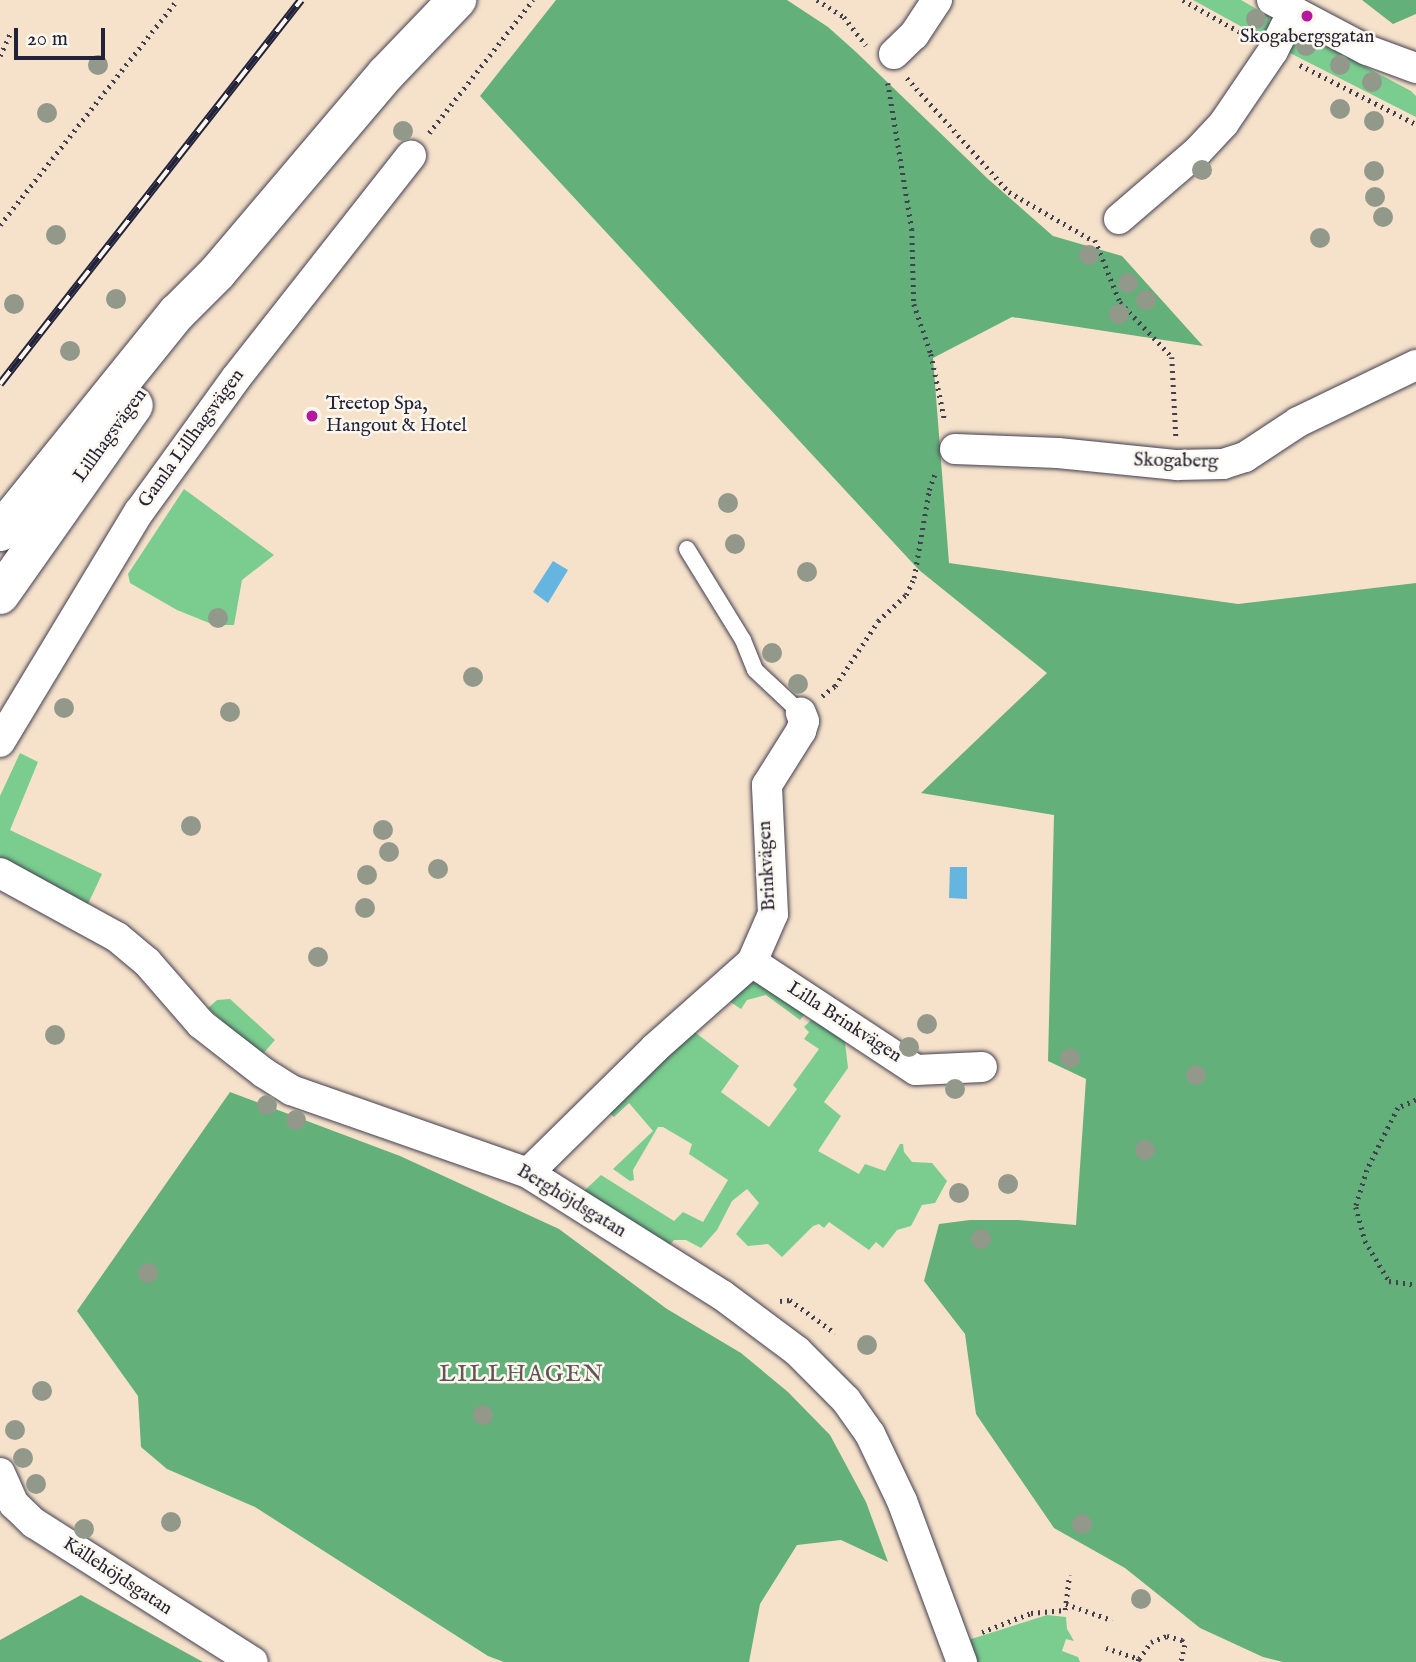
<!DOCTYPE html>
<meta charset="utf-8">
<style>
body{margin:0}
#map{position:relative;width:1416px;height:1662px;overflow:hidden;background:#f6e2ca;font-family:"IM FELL English",serif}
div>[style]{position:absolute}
.green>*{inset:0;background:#7acd8f}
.forest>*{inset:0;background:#63b07a}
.water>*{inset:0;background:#64b5df}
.path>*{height:4.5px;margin-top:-2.25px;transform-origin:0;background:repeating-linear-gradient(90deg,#423f50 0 2px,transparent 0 7px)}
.roads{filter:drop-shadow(0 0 2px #423f50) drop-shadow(0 0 2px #423f50)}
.service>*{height:16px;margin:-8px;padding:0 8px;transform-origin:8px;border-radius:8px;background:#fff}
.minor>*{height:30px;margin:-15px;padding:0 15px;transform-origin:15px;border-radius:15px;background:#fff}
.tertiary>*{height:38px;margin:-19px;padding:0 19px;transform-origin:19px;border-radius:19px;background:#fff}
.rail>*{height:8px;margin-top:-4px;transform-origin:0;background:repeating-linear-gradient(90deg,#fbf7ec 0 16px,#22223b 0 32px);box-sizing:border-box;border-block:2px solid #22223b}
.trees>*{width:20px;height:20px;margin:-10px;border-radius:50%;background:#92998b}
.dots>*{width:19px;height:19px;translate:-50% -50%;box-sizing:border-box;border:4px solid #fbf7ec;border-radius:50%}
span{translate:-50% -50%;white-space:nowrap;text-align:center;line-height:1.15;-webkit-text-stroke:5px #fbf7ec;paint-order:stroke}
.poi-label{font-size:19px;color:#22223b}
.left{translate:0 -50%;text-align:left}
.street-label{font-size:19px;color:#22223b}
.quarter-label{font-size:23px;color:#645359;letter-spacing:2px}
.scale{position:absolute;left:14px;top:28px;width:91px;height:32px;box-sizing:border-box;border:4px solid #22223b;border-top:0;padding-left:9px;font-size:21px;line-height:24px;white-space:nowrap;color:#22223b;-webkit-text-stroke:5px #fbf7ec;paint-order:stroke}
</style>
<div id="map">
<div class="green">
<i style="clip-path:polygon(1193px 0,1241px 0,1269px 16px,1270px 30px,1264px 39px)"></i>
<i style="clip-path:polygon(1306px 35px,1411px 91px,1416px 96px,1416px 117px,1286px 51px,1289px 45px)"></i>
<i style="clip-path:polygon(184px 489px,274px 555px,242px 580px,234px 625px,214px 625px,177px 610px,130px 583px,128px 574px)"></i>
<i style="clip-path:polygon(20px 753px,38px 762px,10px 830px,102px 874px,88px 904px,0 858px,0 796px)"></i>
<i style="clip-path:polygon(743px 982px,766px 983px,806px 1012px,800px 1020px,766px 995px,747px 1000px,741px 1009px,729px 1001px)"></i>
<i style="clip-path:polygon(230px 999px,275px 1040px,261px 1056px,208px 1008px,217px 1000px)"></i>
<i style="clip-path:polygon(813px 1018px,845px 1042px,848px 1068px,824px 1102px,841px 1116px,818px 1151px,859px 1174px,865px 1164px,885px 1171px,900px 1144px,903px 1144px,904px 1152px,912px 1162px,932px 1163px,947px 1181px,935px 1203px,922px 1205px,911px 1226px,897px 1230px,883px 1248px,876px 1242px,869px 1250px,829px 1222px,824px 1228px,819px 1224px,813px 1226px,782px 1257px,768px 1244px,748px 1246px,736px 1234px,759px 1203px,747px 1189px,732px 1201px,717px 1230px,701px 1248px,686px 1240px,674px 1240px,668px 1247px,584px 1191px,601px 1175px,674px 1221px,683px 1212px,703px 1222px,728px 1180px,689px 1154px,692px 1144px,663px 1127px,658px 1127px,633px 1170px,634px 1180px,630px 1181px,613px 1169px,653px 1131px,629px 1103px,614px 1117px,603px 1108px,692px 1030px,739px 1066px,721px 1092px,769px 1127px,797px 1089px,793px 1085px,819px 1049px,804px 1039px,809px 1032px,804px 1027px)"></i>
<i style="clip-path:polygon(1047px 1615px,1066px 1617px,1067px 1629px,1074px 1641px,1066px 1639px,1062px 1651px,1078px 1657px,1080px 1662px,974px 1662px,965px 1641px)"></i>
</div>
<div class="forest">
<i style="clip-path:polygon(556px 0,787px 0,828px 27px,856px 52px,988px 179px,1053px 236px,1122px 256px,1203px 346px,1012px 317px,933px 358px,949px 563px,1238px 604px,1416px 583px,1416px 1662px,1283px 1662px,1263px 1657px,1200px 1628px,1125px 1568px,1054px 1528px,976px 1414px,965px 1334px,924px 1281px,939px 1224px,970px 1220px,1018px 1220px,1076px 1225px,1086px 1079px,1048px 1061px,1054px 815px,921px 793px,1047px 673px,919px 570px,480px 96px)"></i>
<i style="clip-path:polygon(1362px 0,1416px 0,1416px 14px,1393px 24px)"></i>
<i style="clip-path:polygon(230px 1092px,400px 1156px,559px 1229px,667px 1309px,741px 1353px,788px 1392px,830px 1435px,866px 1502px,888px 1562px,841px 1540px,797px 1545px,760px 1604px,749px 1662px,504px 1662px,488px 1656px,255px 1507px,167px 1469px,141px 1447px,138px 1396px,77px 1311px)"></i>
<i style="clip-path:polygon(81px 1595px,203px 1662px,0 1662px,0 1640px)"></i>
</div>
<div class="water">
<i style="clip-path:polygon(553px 561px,568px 570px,548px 603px,533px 592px)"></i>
<i style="clip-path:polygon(950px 867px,967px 867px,967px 899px,949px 898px)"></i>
</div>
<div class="path">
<i style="left:817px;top:0;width:32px;rotate:32deg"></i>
<i style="left:844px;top:17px;width:36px;rotate:52deg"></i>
<i style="left:1183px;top:0;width:76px;rotate:29.3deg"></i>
<i style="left:0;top:56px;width:24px;rotate:-66deg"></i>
<i style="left:1300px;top:65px;width:130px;rotate:27deg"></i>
<i style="left:907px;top:78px;width:153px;rotate:48.2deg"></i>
<i style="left:1009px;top:192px;width:98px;rotate:30deg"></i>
<i style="left:888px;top:83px;width:148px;rotate:80.7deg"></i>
<i style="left:912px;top:229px;width:75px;rotate:88.5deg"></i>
<i style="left:914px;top:304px;width:53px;rotate:71.2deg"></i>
<i style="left:931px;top:354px;width:68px;rotate:78.2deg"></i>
<i style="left:429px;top:133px;width:169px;rotate:-52deg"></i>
<i style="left:0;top:225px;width:286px;rotate:-51.8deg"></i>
<i style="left:1095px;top:240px;width:67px;rotate:68deg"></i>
<i style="left:1120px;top:302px;width:76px;rotate:46.6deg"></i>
<i style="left:1172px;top:357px;width:79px;rotate:87.1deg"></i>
<i style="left:822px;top:696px;width:16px;rotate:-38deg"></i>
<i style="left:835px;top:686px;width:78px;rotate:-56.5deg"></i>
<i style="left:878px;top:621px;width:38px;rotate:-43deg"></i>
<i style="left:906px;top:595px;width:19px;rotate:-65deg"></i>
<i style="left:914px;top:578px;width:89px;rotate:-80.3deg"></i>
<i style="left:929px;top:490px;width:20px;rotate:-70deg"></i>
<i style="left:1416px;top:1100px;width:20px;rotate:156deg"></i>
<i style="left:1398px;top:1108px;width:69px;rotate:116.6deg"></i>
<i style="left:1367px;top:1170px;width:39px;rotate:107deg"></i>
<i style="left:1356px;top:1207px;width:35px;rotate:75deg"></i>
<i style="left:1365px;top:1241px;width:47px;rotate:59deg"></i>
<i style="left:1389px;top:1281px;width:27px;rotate:8deg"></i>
<i style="left:780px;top:1301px;width:10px;rotate:-6deg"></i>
<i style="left:790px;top:1300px;width:56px;rotate:36.3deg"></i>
<i style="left:1066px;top:1604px;width:49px;rotate:19.2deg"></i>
<i style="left:982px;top:1632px;width:53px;rotate:-21.2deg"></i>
<i style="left:1031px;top:1613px;width:34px;rotate:-5deg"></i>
<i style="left:1065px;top:1610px;width:35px;rotate:-83deg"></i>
<i style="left:1106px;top:1648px;width:35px;rotate:18deg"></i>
<i style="left:1139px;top:1659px;width:3px;rotate:108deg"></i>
<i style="left:1139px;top:1659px;width:21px;rotate:-55deg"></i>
<i style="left:1151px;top:1642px;width:17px;rotate:-21deg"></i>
<i style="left:1167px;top:1636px;width:16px;rotate:15deg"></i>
<i style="left:1182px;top:1640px;width:6px;rotate:59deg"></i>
<i style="left:1185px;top:1645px;width:17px;rotate:103deg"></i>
</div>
<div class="roads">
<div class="service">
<i style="left:687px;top:549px;width:107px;rotate:58.4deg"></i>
<i style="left:743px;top:640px;width:32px;rotate:68deg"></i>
<i style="left:755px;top:670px;width:63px;rotate:43.1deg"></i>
</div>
<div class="minor">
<i style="left:1272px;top:0;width:107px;rotate:27.8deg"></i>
<i style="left:1367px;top:50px;width:52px;rotate:20.2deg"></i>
<i style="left:894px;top:54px;width:28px;rotate:-44deg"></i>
<i style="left:914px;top:35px;width:42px;rotate:-56.7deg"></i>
<i style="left:1119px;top:219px;width:104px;rotate:-40.7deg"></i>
<i style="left:1198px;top:151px;width:38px;rotate:-47deg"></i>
<i style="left:1224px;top:123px;width:87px;rotate:-55.8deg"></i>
<i style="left:1273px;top:51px;width:45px;rotate:-63.4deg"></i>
<i style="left:955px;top:449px;width:103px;rotate:2.2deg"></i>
<i style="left:1058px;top:453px;width:120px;rotate:5.8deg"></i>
<i style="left:1177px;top:465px;width:46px;rotate:-1.2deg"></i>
<i style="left:1223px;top:464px;width:23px;rotate:-18deg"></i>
<i style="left:1245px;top:457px;width:64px;rotate:-33.4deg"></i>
<i style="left:1298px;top:422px;width:131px;rotate:-25.8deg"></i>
<i style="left:0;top:742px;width:269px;rotate:-58.9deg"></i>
<i style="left:139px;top:512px;width:165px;rotate:-54.1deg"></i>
<i style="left:236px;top:378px;width:283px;rotate:-51.8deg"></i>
<i style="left:0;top:873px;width:133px;rotate:28.7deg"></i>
<i style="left:117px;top:937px;width:39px;rotate:40deg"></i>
<i style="left:147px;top:962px;width:82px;rotate:48.9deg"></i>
<i style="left:201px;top:1024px;width:80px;rotate:37.9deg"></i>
<i style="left:264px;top:1073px;width:32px;rotate:32deg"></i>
<i style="left:291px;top:1090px;width:251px;rotate:19.3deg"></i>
<i style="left:528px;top:1173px;width:229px;rotate:32.2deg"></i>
<i style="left:722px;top:1295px;width:94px;rotate:36.7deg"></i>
<i style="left:797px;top:1351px;width:69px;rotate:45deg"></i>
<i style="left:846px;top:1400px;width:42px;rotate:54.8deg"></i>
<i style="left:870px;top:1434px;width:74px;rotate:64.5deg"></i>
<i style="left:902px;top:1501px;width:172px;rotate:69.6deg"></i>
<i style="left:752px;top:962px;width:196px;rotate:33.4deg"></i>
<i style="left:916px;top:1070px;width:66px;rotate:-2.6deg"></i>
<i style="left:528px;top:1173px;width:178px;rotate:-44.5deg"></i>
<i style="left:655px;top:1048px;width:130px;rotate:-41.6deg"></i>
<i style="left:752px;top:962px;width:52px;rotate:-66.4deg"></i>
<i style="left:773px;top:914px;width:129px;rotate:-92.7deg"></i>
<i style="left:767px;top:785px;width:64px;rotate:-57.8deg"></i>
<i style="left:801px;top:731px;width:10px;rotate:-73deg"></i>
<i style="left:804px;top:721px;width:9px;rotate:-111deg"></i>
<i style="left:0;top:1473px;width:34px;rotate:66deg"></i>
<i style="left:14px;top:1504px;width:28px;rotate:44deg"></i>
<i style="left:34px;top:1523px;width:259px;rotate:32.4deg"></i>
</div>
<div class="tertiary">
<i style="left:0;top:532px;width:282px;rotate:-51.1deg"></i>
<i style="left:177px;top:313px;width:57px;rotate:-45deg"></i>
<i style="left:217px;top:273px;width:261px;rotate:-49.7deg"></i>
<i style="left:386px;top:74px;width:103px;rotate:-46.2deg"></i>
<i style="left:0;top:595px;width:232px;rotate:-54.8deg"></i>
</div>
</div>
<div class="rail">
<i style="left:0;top:384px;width:488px;rotate:-51.9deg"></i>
</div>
<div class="trees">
<i style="left:1256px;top:19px"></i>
<i style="left:1306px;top:46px"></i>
<i style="left:98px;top:65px"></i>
<i style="left:1340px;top:65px"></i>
<i style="left:1372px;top:82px"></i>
<i style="left:1340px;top:109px"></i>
<i style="left:47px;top:113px"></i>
<i style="left:1374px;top:121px"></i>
<i style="left:403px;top:131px"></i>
<i style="left:1202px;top:170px"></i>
<i style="left:1374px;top:171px"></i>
<i style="left:1375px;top:197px"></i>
<i style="left:1383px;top:217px"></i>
<i style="left:56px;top:235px"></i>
<i style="left:1320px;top:238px"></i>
<i style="left:1089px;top:255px"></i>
<i style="left:1128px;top:283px"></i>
<i style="left:116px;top:299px"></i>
<i style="left:1146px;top:300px"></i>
<i style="left:14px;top:304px"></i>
<i style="left:1119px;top:314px"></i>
<i style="left:70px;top:351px"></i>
<i style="left:728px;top:503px"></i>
<i style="left:735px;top:544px"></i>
<i style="left:807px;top:572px"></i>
<i style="left:218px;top:618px"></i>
<i style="left:772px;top:653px"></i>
<i style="left:473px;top:677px"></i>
<i style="left:798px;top:684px"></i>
<i style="left:64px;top:708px"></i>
<i style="left:230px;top:712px"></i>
<i style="left:191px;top:826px"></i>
<i style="left:383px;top:830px"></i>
<i style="left:389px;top:852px"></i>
<i style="left:438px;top:869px"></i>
<i style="left:367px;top:875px"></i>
<i style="left:365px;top:908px"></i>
<i style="left:318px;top:957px"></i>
<i style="left:927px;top:1024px"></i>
<i style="left:55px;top:1035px"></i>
<i style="left:909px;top:1047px"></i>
<i style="left:1070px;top:1058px"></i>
<i style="left:1196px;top:1075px"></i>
<i style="left:955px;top:1089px"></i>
<i style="left:267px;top:1105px"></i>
<i style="left:296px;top:1120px"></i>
<i style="left:1145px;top:1150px"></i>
<i style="left:1008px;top:1184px"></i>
<i style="left:959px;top:1193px"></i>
<i style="left:981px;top:1239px"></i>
<i style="left:148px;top:1273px"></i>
<i style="left:867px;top:1345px"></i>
<i style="left:42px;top:1391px"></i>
<i style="left:483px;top:1415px"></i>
<i style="left:15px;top:1430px"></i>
<i style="left:23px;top:1458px"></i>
<i style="left:36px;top:1484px"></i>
<i style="left:171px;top:1522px"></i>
<i style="left:1082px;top:1524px"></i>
<i style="left:84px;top:1529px"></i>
<i style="left:1141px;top:1599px"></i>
</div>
<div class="dots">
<i style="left:1307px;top:16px;background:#b5179e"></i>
<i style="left:312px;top:416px;background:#b5179e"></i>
</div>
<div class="poi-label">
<span style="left:1307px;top:38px">Skogabergsgatan</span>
<span class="left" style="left:326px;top:416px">Treetop Spa,<br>Hangout &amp; Hotel</span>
</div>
<div class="street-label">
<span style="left:111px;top:436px;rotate:-54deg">Lillhagsvägen</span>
<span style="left:192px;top:439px;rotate:-54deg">Gamla Lillhagsvägen</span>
<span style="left:1176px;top:462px;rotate:1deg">Skogaberg</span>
<span style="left:768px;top:866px;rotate:-93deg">Brinkvägen</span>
<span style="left:844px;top:1023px;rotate:33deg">Lilla Brinkvägen</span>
<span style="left:571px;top:1202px;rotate:31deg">Berghöjdsgatan</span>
<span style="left:117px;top:1577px;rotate:33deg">Källehöjdsgatan</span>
</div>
<div class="quarter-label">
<span style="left:522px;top:1375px">LILLHAGEN</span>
</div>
<div class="scale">20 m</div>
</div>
